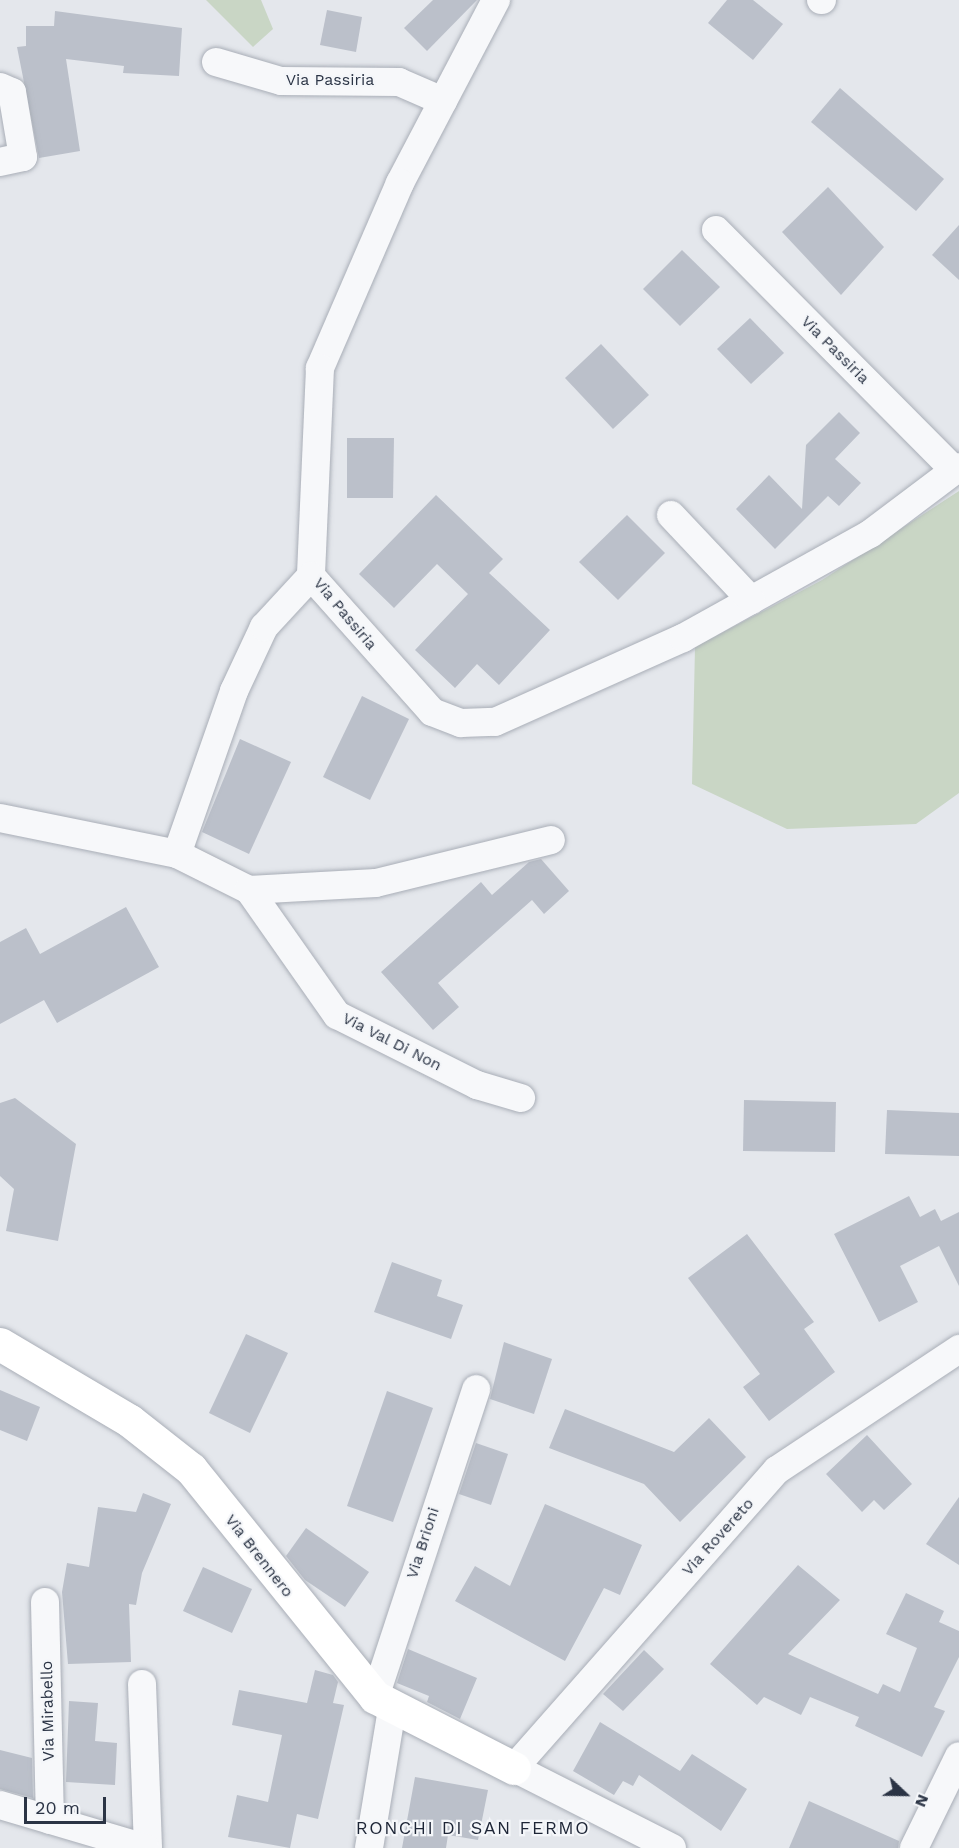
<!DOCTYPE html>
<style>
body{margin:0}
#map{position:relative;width:959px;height:1848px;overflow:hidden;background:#e4e7ec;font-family:"Work Sans",sans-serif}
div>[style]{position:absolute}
.green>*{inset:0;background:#c9d6c5}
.building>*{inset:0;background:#bbc0ca}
.roads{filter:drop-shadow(0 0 2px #a9aeb7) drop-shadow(0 0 2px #a9aeb7)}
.street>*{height:28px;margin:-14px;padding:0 14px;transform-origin:14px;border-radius:14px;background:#f7f8fa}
.secondary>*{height:33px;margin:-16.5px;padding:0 16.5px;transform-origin:16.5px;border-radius:16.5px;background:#fff}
span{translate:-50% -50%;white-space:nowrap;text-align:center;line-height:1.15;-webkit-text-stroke:4.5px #f4f6f9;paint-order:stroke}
.street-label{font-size:16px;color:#2b3445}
.neighbourhood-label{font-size:18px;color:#1d2536;letter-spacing:1.5px}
.north{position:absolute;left:875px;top:1764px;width:60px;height:60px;-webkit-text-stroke:4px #f4f6f9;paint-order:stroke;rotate:112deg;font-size:16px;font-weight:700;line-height:24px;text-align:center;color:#2b3445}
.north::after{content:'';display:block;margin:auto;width:21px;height:27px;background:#2b3445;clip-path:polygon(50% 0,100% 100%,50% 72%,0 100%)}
.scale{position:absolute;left:24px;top:1797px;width:82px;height:27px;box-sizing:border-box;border:3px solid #2b3445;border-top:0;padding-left:8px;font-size:18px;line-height:21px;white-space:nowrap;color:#2b3445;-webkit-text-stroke:4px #f4f6f9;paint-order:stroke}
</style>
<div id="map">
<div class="green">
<i style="clip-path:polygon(206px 0,261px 0,273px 29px,253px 47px)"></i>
<i style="clip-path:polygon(959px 491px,959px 793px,916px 824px,787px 829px,692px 784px,695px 647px,822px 580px)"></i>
</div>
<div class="building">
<i style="clip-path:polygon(433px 0,477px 0,427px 51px,404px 28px)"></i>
<i style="clip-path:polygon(727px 0,753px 0,783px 24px,753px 60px,708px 23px)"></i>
<i style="clip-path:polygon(327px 10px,362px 17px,356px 52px,320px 45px)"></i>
<i style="clip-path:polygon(55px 11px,182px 28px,179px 76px,123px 73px,124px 66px,66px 59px,80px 151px,39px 158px,17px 47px,26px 46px,26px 26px,54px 26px)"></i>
<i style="clip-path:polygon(840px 88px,944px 179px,916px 211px,811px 122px)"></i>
<i style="clip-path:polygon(828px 187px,884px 247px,841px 295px,782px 232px)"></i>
<i style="clip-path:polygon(959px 225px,959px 280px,932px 255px)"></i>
<i style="clip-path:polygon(682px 250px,720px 287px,680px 326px,643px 289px)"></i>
<i style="clip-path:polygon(750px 318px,784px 353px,751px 384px,717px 349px)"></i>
<i style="clip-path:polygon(601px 344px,649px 395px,613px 429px,565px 378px)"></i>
<i style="clip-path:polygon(839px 412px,860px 433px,835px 459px,861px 483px,839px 506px,828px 496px,775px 549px,736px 509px,769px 475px,802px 509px,806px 445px)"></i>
<i style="clip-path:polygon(347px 438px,394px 438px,393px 498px,347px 498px)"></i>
<i style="clip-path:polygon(436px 495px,503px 559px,489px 573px,550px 630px,499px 685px,477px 664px,455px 688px,415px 650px,468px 594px,437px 564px,394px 608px,359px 574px)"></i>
<i style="clip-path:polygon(627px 515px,665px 553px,618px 600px,579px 562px)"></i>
<i style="clip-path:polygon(362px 696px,409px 719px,370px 800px,323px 777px)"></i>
<i style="clip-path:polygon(240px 739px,291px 762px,249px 854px,202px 832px)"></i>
<i style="clip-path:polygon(541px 859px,569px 891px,544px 914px,532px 900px,438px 983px,459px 1007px,433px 1030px,381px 972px,481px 882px,492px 895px,529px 862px)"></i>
<i style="clip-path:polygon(126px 907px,159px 967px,57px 1023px,44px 1000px,0 1024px,0 942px,26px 928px,40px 954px)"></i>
<i style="clip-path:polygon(15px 1098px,76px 1144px,58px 1241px,6px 1231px,14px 1189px,0 1176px,0 1103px)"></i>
<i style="clip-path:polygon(744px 1100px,836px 1102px,835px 1152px,743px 1151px)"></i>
<i style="clip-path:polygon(887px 1110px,959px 1113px,959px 1156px,885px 1154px)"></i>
<i style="clip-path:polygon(909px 1196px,920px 1217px,935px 1209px,941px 1221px,959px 1212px,959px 1286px,939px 1246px,900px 1266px,918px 1302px,879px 1322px,834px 1234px)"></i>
<i style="clip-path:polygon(747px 1234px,814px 1322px,804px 1329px,835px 1372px,769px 1421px,743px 1387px,760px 1374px,688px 1278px)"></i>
<i style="clip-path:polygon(392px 1262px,442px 1280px,437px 1296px,463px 1305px,451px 1339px,374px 1312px)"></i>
<i style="clip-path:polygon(246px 1334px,288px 1353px,250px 1433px,209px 1413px)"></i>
<i style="clip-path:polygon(504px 1342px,552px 1359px,534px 1414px,490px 1399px)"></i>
<i style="clip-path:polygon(0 1390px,40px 1407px,27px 1441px,0 1430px)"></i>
<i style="clip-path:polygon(387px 1391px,433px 1408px,393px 1522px,347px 1506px)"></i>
<i style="clip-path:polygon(565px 1409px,674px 1452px,709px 1418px,746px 1457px,680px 1522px,644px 1484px,549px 1448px)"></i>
<i style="clip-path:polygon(867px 1435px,912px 1484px,884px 1510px,874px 1500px,862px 1512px,826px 1474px)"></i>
<i style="clip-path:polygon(476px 1443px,508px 1454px,491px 1505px,459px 1494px)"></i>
<i style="clip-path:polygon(143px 1493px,171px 1504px,142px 1573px,136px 1605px,129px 1604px,131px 1662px,68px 1664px,62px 1592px,67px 1563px,89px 1567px,98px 1507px,136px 1512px)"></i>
<i style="clip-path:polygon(959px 1497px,959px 1565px,926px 1544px)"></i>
<i style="clip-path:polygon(545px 1504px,642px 1545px,620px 1595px,604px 1588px,565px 1661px,455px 1601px,475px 1566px,510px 1586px)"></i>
<i style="clip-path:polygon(306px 1528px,369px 1572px,345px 1607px,305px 1580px,286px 1556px)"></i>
<i style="clip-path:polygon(798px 1565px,840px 1600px,788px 1654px,878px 1694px,883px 1684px,900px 1692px,917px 1648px,886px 1634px,906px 1593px,944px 1611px,939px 1622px,959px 1631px,959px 1657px,934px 1707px,945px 1711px,922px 1757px,855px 1726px,859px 1717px,810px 1697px,801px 1715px,764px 1697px,757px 1705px,710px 1664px)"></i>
<i style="clip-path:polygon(203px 1567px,252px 1589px,232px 1633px,183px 1611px)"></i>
<i style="clip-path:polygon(408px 1649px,477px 1678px,460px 1719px,427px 1702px,429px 1696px,397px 1683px)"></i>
<i style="clip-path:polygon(644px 1650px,664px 1669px,623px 1711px,603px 1694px)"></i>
<i style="clip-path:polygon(315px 1670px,333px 1675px,338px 1682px,333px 1703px,344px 1705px,318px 1819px,297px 1814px,290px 1848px,228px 1837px,237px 1795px,268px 1802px,282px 1735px,232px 1725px,239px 1690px,307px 1703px)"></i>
<i style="clip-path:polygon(69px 1701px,98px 1703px,95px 1741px,117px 1743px,115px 1785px,66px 1782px)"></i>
<i style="clip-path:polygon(600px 1722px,680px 1771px,692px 1754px,747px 1789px,721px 1831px,639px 1775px,633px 1786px,623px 1781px,614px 1795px,573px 1771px)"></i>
<i style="clip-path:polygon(0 1750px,32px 1758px,33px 1798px,0 1789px)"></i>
<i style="clip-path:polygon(415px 1777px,488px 1790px,478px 1840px,448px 1835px,446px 1848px,402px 1848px)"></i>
<i style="clip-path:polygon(809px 1801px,899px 1841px,898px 1848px,789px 1848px)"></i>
</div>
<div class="roads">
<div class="street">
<i style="left:496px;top:0;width:207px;rotate:117.7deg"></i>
<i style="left:400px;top:183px;width:202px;rotate:113.4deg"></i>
<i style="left:320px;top:368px;width:208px;rotate:92.5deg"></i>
<i style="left:311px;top:576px;width:182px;rotate:48.3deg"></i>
<i style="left:432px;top:712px;width:31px;rotate:21deg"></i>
<i style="left:461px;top:723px;width:34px;rotate:-2deg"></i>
<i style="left:495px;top:722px;width:206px;rotate:-24.1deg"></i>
<i style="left:683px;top:638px;width:214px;rotate:-29.1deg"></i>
<i style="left:870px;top:534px;width:111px;rotate:-37deg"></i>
<i style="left:821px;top:0;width:1px"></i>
<i style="left:216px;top:62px;width:68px;rotate:16.3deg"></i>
<i style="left:281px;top:81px;width:118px;rotate:0.5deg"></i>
<i style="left:399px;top:82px;width:48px;rotate:23.4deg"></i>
<i style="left:0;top:87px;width:13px;rotate:23deg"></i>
<i style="left:12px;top:92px;width:66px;rotate:80.4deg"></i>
<i style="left:23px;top:157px;width:24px;rotate:168deg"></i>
<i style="left:716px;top:230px;width:339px;rotate:45.2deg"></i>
<i style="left:671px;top:515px;width:117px;rotate:46.7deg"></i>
<i style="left:0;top:818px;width:181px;rotate:11.5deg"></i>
<i style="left:177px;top:854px;width:80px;rotate:26.6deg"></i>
<i style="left:249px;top:890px;width:153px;rotate:54.9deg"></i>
<i style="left:337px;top:1015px;width:157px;rotate:26.6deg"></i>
<i style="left:477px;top:1085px;width:46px;rotate:16.5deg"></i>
<i style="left:177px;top:854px;width:173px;rotate:-70.7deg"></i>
<i style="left:234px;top:691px;width:71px;rotate:-64.9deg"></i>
<i style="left:264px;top:627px;width:69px;rotate:-47.3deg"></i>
<i style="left:249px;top:890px;width:127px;rotate:-3.2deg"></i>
<i style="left:376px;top:883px;width:180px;rotate:-13.8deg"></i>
<i style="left:45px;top:1602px;width:218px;rotate:88.7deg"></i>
<i style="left:142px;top:1684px;width:164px;rotate:87.9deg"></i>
<i style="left:375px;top:1697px;width:324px;rotate:-71.8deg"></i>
<i style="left:0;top:1805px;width:151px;rotate:16.5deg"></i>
<i style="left:369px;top:1848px;width:141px;rotate:-80.6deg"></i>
<i style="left:672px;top:1848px;width:177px;rotate:-153.1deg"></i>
<i style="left:514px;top:1768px;width:397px;rotate:-48.6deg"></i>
<i style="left:777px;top:1470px;width:219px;rotate:-33.6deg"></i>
<i style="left:914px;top:1848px;width:102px;rotate:-63.9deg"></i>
</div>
<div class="secondary">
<i style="left:0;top:1344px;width:151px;rotate:30.6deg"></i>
<i style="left:130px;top:1421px;width:78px;rotate:38.2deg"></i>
<i style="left:191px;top:1469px;width:293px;rotate:51.1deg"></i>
<i style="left:375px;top:1697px;width:156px;rotate:27.1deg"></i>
</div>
</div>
<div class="street-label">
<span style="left:330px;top:80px">Via Passiria</span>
<span style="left:835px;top:350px;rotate:45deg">Via Passiria</span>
<span style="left:345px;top:614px;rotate:50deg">Via Passiria</span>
<span style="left:392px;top:1042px;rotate:27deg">Via Val Di Non</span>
<span style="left:718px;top:1537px;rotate:-48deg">Via Rovereto</span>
<span style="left:423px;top:1543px;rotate:-72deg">Via Brioni</span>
<span style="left:259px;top:1556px;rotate:52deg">Via Brennero</span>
<span style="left:48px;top:1711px;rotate:-91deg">Via Mirabello</span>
</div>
<div class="neighbourhood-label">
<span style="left:473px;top:1828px">RONCHI DI SAN FERMO</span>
</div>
<div class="north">N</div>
<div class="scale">20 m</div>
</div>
